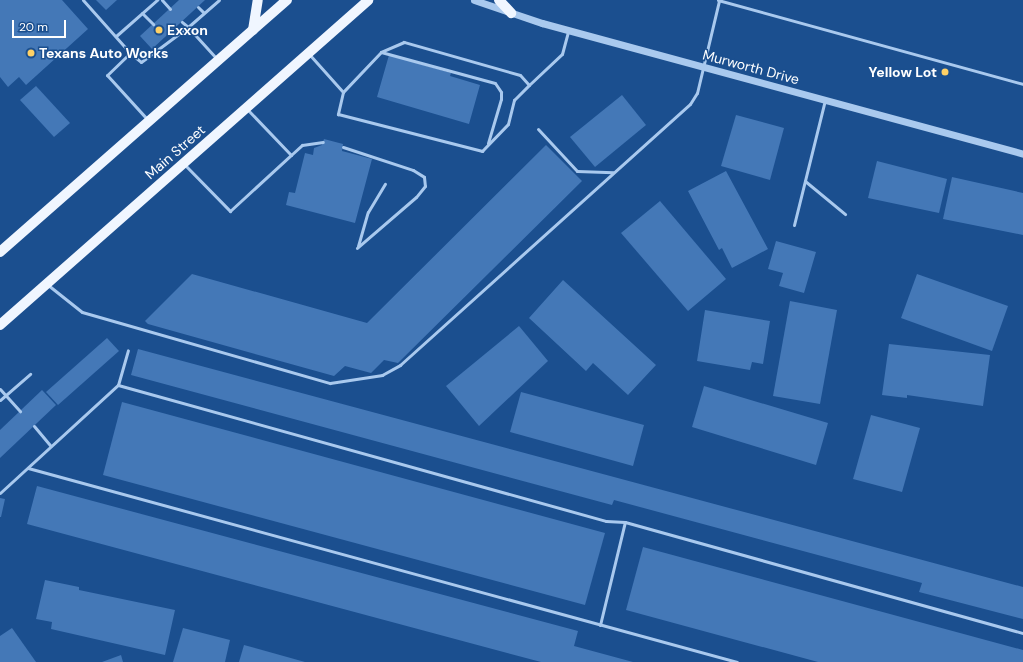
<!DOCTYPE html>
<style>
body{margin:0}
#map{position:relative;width:1023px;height:662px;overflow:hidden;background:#1b4f8f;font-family:"DM Sans",sans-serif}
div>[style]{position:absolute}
.building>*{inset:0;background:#4478b7}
.service>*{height:3px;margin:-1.5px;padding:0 1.5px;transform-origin:1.5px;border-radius:1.5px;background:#a9c9ee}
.tertiary>*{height:7px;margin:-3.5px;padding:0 3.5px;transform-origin:3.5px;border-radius:3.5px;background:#a9c9ee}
.primary>*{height:10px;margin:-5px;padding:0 5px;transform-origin:5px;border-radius:5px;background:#f0f6ff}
.dots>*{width:11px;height:11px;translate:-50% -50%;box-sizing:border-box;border:2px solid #1b4f8f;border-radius:50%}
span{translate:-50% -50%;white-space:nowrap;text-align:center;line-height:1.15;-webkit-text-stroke:3px #1b4f8f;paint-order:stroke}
.poi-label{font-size:14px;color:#fff;font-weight:700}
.left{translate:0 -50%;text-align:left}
.right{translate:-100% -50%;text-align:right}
.street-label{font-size:14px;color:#fff}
.scale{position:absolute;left:12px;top:20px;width:54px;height:18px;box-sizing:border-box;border:2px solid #fff;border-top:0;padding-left:5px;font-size:12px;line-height:14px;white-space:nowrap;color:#fff;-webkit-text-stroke:3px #1b4f8f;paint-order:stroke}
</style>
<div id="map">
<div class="building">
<i style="clip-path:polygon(0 0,62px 0,88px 29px,26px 85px,19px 77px,8px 87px,0 77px)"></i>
<i style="clip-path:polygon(96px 0,117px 0,106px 10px)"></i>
<i style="clip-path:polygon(179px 0,205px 0,152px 49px,140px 36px)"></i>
<i style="clip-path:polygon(389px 55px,451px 73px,450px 76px,480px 85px,469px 124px,377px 97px)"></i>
<i style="clip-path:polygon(36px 86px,70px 123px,54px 137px,20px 100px)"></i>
<i style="clip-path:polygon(622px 95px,646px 125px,595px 167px,570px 137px)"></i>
<i style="clip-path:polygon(736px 115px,784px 128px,770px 180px,721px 166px)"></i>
<i style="clip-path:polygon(324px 139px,343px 144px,342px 151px,372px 159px,355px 223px,286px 205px,289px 192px,295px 193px,305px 153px,313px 155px,314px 148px,322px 145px)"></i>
<i style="clip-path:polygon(546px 145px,582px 181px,398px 363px,384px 360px,371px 373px,345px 366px,334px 376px,148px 324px,145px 321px,192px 274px,367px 323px)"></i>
<i style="clip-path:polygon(877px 161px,947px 179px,939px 213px,868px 198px)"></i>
<i style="clip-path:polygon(726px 171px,768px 249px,732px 268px,722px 248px,719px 250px,688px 191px)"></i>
<i style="clip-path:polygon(952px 177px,1023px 193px,1023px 235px,943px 219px)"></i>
<i style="clip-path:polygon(660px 201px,726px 279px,688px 311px,621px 233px)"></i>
<i style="clip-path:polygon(776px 241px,816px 252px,804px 293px,779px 286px,783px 273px,768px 269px)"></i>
<i style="clip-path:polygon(917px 274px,1008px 306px,992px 351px,901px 318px)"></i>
<i style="clip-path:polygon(563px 280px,656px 365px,628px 395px,593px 363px,586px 371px,529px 318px)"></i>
<i style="clip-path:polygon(790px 301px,837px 310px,820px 404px,773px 396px)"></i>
<i style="clip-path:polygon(705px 310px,770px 321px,763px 364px,752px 362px,750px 370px,697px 361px)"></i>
<i style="clip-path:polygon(519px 326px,548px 361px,479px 426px,446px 386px)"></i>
<i style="clip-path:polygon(107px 338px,119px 351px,58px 405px,46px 392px)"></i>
<i style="clip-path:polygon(889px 344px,990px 355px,983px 406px,907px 395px,907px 398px,882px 395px)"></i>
<i style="clip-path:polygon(138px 349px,1023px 587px,1023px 619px,919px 592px,922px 583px,614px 500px,612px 505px,131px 375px)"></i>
<i style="clip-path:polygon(704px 386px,828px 423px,816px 465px,692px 427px)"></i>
<i style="clip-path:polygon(42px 390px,56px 405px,0 458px,0 430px)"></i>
<i style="clip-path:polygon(521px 392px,644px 425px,633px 466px,510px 432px)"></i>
<i style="clip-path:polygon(122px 402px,605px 533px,585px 605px,103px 475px)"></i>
<i style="clip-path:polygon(871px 415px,920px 428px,902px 492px,853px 479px)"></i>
<i style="clip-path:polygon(37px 486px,578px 631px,574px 646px,633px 662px,541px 662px,27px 524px)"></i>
<i style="clip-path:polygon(0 498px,5px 499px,1px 517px,0 517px)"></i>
<i style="clip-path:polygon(643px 547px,1023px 650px,1023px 662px,818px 662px,626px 610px)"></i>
<i style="clip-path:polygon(45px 580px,79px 587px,79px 590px,175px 610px,165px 655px,51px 629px,52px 622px,36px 619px)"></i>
<i style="clip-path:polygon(12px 628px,36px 662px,0 662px,0 636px)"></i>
<i style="clip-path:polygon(183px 628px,230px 640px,225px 662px,173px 662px)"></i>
<i style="clip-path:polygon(244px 645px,305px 662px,239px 662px)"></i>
<i style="clip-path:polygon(121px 655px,123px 662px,102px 662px)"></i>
</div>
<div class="service">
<i style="left:83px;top:0;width:71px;rotate:48.4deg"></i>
<i style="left:130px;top:53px;width:32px;rotate:136deg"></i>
<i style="left:107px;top:75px;width:61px;rotate:47.7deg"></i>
<i style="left:162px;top:0;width:12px;rotate:48deg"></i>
<i style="left:718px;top:0;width:316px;rotate:15.4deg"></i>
<i style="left:198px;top:7px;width:8px;rotate:45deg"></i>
<i style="left:142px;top:13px;width:16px;rotate:45deg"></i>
<i style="left:116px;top:36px;width:55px;rotate:-41.3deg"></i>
<i style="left:381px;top:52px;width:118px;rotate:15.2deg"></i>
<i style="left:495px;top:83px;width:11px;rotate:56deg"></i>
<i style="left:501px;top:92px;width:7px;rotate:90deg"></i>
<i style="left:501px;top:99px;width:46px;rotate:106.5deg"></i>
<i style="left:130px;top:53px;width:14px;rotate:39deg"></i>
<i style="left:141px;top:62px;width:59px;rotate:-36.7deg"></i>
<i style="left:188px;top:27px;width:8px;rotate:-140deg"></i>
<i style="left:309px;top:54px;width:51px;rotate:48.2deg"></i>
<i style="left:217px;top:59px;width:43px;rotate:-132.2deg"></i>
<i style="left:188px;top:27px;width:41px;rotate:-41.1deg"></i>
<i style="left:529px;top:85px;width:13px;rotate:-132deg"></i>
<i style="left:520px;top:75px;width:121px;rotate:-164.1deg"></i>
<i style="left:404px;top:42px;width:25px;rotate:157deg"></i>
<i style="left:381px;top:52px;width:55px;rotate:133.5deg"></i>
<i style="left:343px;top:92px;width:23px;rotate:103deg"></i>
<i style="left:338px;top:114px;width:149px;rotate:14.4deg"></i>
<i style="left:482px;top:151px;width:37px;rotate:-46deg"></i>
<i style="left:508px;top:124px;width:25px;rotate:-76deg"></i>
<i style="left:514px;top:100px;width:21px;rotate:-45deg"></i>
<i style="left:529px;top:85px;width:45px;rotate:-43.2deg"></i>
<i style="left:562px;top:54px;width:24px;rotate:-75deg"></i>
<i style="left:538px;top:129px;width:57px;rotate:47.1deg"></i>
<i style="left:577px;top:171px;width:36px;rotate:2deg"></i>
<i style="left:343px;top:147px;width:74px;rotate:18.2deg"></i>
<i style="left:413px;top:170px;width:13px;rotate:32deg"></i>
<i style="left:424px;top:177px;width:9px;rotate:84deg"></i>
<i style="left:425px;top:186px;width:14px;rotate:129deg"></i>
<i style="left:416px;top:197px;width:78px;rotate:139.2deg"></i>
<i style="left:291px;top:155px;width:15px;rotate:-42deg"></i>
<i style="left:302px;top:145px;width:21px;rotate:-8deg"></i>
<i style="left:184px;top:164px;width:66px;rotate:45.6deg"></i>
<i style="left:230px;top:211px;width:83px;rotate:-42.6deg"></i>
<i style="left:291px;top:155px;width:64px;rotate:-133.7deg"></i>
<i style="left:805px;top:181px;width:52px;rotate:39.5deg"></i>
<i style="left:794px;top:225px;width:129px;rotate:-76.1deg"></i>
<i style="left:358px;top:246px;width:35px;rotate:-74deg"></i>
<i style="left:368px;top:212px;width:33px;rotate:-59deg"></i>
<i style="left:48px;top:285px;width:43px;rotate:38.5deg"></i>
<i style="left:82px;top:312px;width:258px;rotate:16deg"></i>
<i style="left:330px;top:383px;width:53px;rotate:-8.7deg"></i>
<i style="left:382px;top:375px;width:21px;rotate:-29deg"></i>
<i style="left:400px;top:365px;width:390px;rotate:-42deg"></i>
<i style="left:690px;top:104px;width:13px;rotate:-58deg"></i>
<i style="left:697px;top:93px;width:95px;rotate:-76.6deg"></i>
<i style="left:118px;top:385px;width:507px;rotate:15.57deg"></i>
<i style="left:606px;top:521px;width:19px;rotate:3deg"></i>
<i style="left:625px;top:522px;width:413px;rotate:15.6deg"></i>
<i style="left:0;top:389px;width:30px;rotate:48deg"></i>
<i style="left:0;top:400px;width:40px;rotate:-41deg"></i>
<i style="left:34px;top:426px;width:26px;rotate:50deg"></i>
<i style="left:28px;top:468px;width:735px;rotate:15.3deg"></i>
<i style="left:0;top:493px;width:160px;rotate:-42.5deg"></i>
<i style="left:118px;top:385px;width:36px;rotate:-74deg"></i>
<i style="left:600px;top:625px;width:106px;rotate:-76.4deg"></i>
</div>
<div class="tertiary">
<i style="left:474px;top:0;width:72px;rotate:18.7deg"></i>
<i style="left:542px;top:23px;width:499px;rotate:15.2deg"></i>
</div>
<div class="primary">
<i style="left:499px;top:0;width:18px;rotate:47deg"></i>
<i style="left:253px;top:30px;width:30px;rotate:-81deg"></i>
<i style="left:0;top:252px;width:382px;rotate:-41.3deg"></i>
<i style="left:0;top:325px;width:491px;rotate:-41.4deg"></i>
</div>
<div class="dots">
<i style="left:159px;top:30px;background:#ffd166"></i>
<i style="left:31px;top:53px;background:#ffd166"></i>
<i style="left:945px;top:72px;background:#ffd166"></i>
</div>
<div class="poi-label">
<span class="left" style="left:167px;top:30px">Exxon</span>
<span class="left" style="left:39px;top:53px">Texans Auto Works</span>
<span class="right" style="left:937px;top:72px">Yellow Lot</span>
</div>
<div class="street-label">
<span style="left:751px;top:67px;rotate:15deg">Murworth Drive</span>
<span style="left:175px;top:152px;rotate:-41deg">Main Street</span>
</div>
<div class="scale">20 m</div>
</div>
